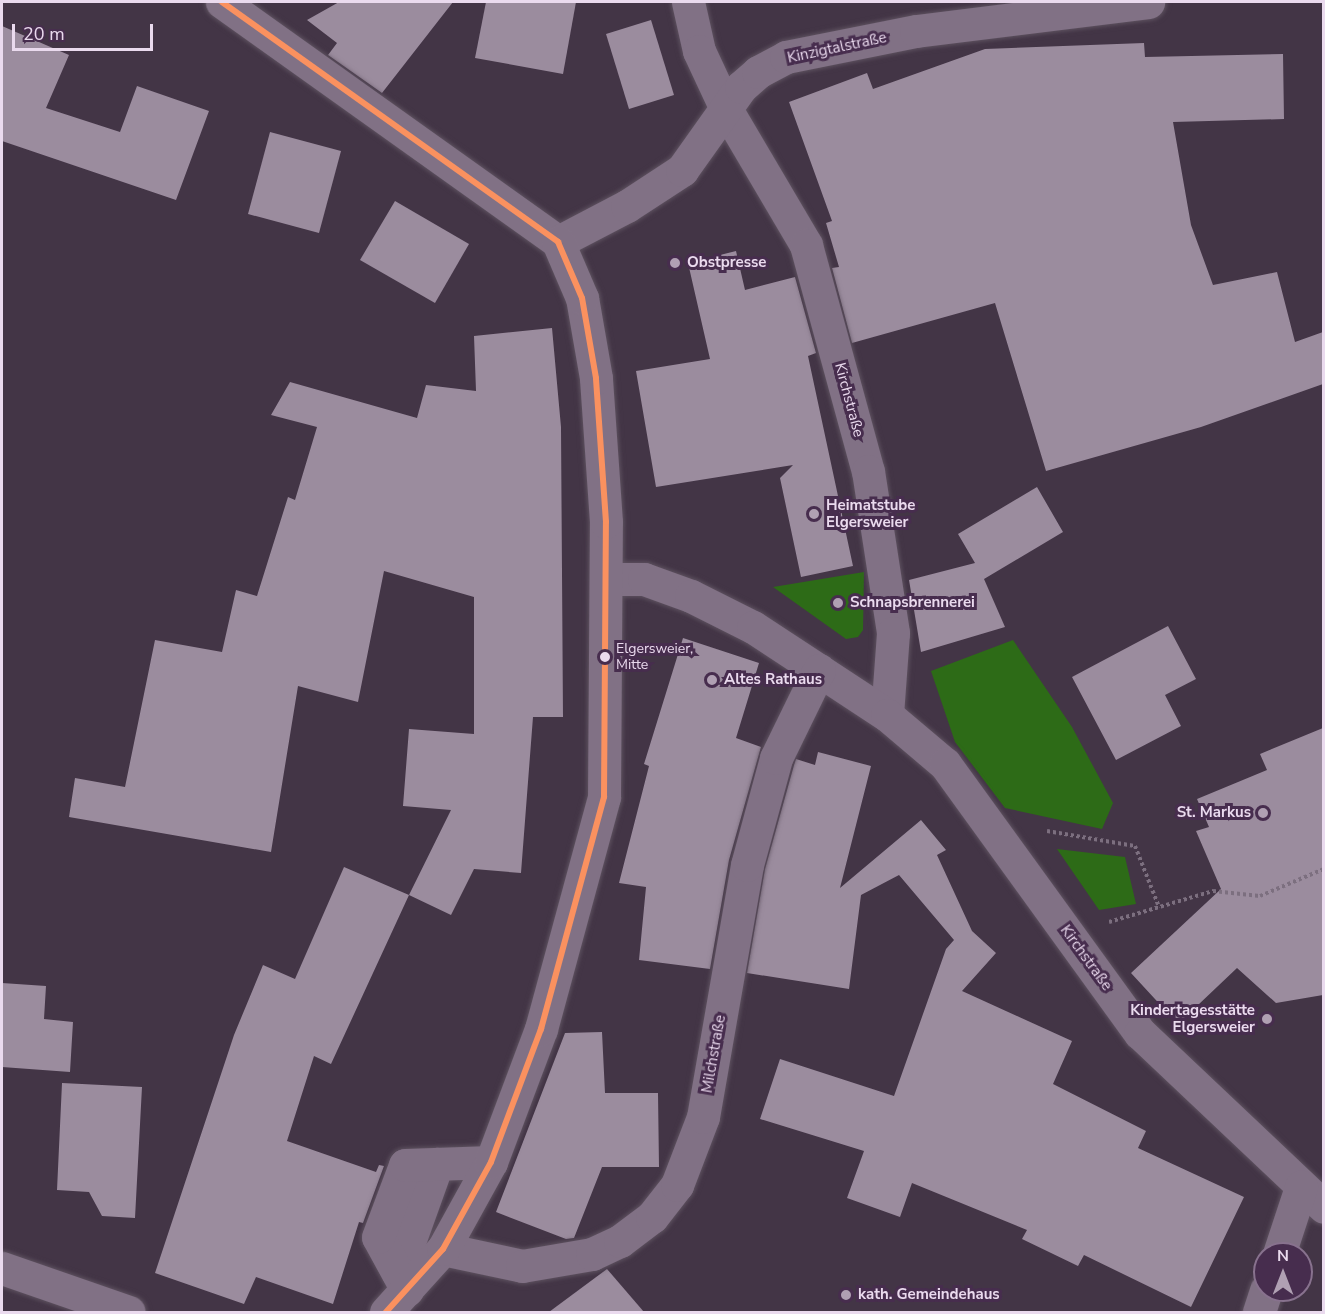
<!DOCTYPE html>
<meta charset="utf-8">
<style>
body{margin:0}
#map{position:relative;width:1325px;height:1314px;overflow:hidden;background:#433546;font-family:"Nunito Sans",sans-serif}
div>[style]{position:absolute}
.green>*{inset:0;background:#2d6b17}
.building>*{inset:0;background:#9b8c9e}
.path>*{height:4px;margin-top:-2px;transform-origin:0;background:repeating-linear-gradient(90deg,#7c6f7f 0 3px,transparent 0 6px)}
.roads{filter:drop-shadow(0 0 2px #5d515f) drop-shadow(0 0 2px #5d515f)}
.minor>*{height:33px;margin:-16.5px;padding:0 16.5px;transform-origin:16.5px;border-radius:16.5px;background:#817185}
.bus-1>*{height:6px;margin:-3px;padding:0 3px;transform-origin:3px;border-radius:3px;background:#fa915f}
.dots>*{width:16px;height:16px;translate:-50% -50%;box-sizing:border-box;border:3px solid #472d4e;border-radius:50%}
span{translate:-50% -50%;white-space:nowrap;text-align:center;line-height:1.15;-webkit-text-stroke:6px #472d4e;paint-order:stroke}
.bus-label{font-size:14px;color:#eadaee}
.left{translate:0 -50%;text-align:left}
.street-label{font-size:15px;color:#eadaee}
.poi-label{font-size:15px;color:#eadaee;font-weight:700}
.right{translate:-100% -50%;text-align:right}
.frame{position:absolute;inset:0;border:3px solid #eadaee;pointer-events:none}
.north{position:absolute;left:1253px;top:1242px;width:60px;height:60px;box-sizing:border-box;background:#472d4e;border:2px solid #88728e;border-radius:50%;rotate:0deg;font-size:16px;font-weight:700;line-height:24px;text-align:center;color:#eadaee}
.north::after{content:'';display:block;margin:auto;width:21px;height:27px;background:#b0a0b3;clip-path:polygon(50% 0,100% 100%,50% 72%,0 100%)}
.scale{position:absolute;left:12px;top:24px;width:141px;height:27px;box-sizing:border-box;border:3px solid #eadaee;border-top:0;padding-left:8px;font-size:18px;line-height:21px;white-space:nowrap;color:#eadaee;-webkit-text-stroke:4px #472d4e;paint-order:stroke}
</style>
<div id="map">
<div class="green">
<i style="clip-path:polygon(864px 572px,863px 630px,858px 637px,846px 639px,773px 587px)"></i>
<i style="clip-path:polygon(1013px 640px,1072px 727px,1113px 803px,1102px 829px,1005px 808px,955px 742px,931px 671px)"></i>
<i style="clip-path:polygon(1057px 849px,1125px 857px,1136px 904px,1099px 910px)"></i>
</div>
<div class="building">
<i style="clip-path:polygon(339px 2px,453px 2px,382px 93px,328px 55px,337px 43px,307px 20px)"></i>
<i style="clip-path:polygon(486px 2px,576px 2px,563px 74px,475px 58px)"></i>
<i style="clip-path:polygon(651px 20px,674px 95px,629px 109px,606px 34px)"></i>
<i style="clip-path:polygon(2px 26px,69px 55px,46px 108px,120px 132px,137px 86px,209px 111px,176px 200px,2px 141px)"></i>
<i style="clip-path:polygon(1144px 43px,1145px 57px,1283px 54px,1284px 119px,1173px 122px,1191px 225px,1213px 285px,1277px 272px,1295px 342px,1323px 332px,1323px 384px,1201px 427px,1046px 471px,995px 303px,852px 343px,832px 268px,839px 267px,826px 223px,832px 221px,789px 102px,867px 73px,873px 89px,985px 49px)"></i>
<i style="clip-path:polygon(270px 132px,341px 151px,319px 233px,248px 214px)"></i>
<i style="clip-path:polygon(395px 201px,469px 244px,435px 303px,360px 260px)"></i>
<i style="clip-path:polygon(736px 251px,745px 290px,795px 277px,816px 353px,808px 356px,853px 566px,801px 577px,780px 478px,793px 465px,656px 487px,636px 371px,710px 359px,688px 263px)"></i>
<i style="clip-path:polygon(552px 328px,561px 427px,563px 717px,533px 717px,521px 873px,474px 869px,451px 915px,409px 895px,451px 810px,403px 806px,409px 729px,474px 734px,474px 597px,384px 571px,358px 702px,298px 686px,271px 852px,69px 817px,75px 778px,125px 787px,155px 640px,222px 652px,236px 590px,257px 596px,288px 497px,295px 500px,317px 427px,271px 415px,290px 382px,417px 418px,426px 385px,476px 391px,474px 336px)"></i>
<i style="clip-path:polygon(1037px 487px,1063px 532px,984px 579px,1005px 627px,921px 652px,909px 580px,975px 563px,958px 534px)"></i>
<i style="clip-path:polygon(1168px 626px,1196px 679px,1165px 695px,1181px 726px,1116px 760px,1072px 677px)"></i>
<i style="clip-path:polygon(683px 638px,759px 663px,736px 738px,761px 747px,729px 860px,710px 969px,639px 960px,646px 887px,619px 883px,649px 766px,644px 764px)"></i>
<i style="clip-path:polygon(1323px 728px,1323px 995px,1276px 1003px,1237px 968px,1178px 1024px,1131px 973px,1221px 889px,1196px 831px,1209px 827px,1197px 799px,1267px 770px,1260px 754px)"></i>
<i style="clip-path:polygon(818px 752px,871px 766px,840px 888px,921px 820px,946px 850px,937px 855px,972px 931px,996px 953px,962px 991px,1072px 1041px,1053px 1084px,1146px 1131px,1138px 1148px,1244px 1197px,1191px 1307px,1084px 1255px,1078px 1266px,1022px 1239px,1027px 1230px,912px 1183px,900px 1217px,847px 1198px,864px 1151px,760px 1119px,780px 1059px,894px 1096px,946px 949px,954px 940px,899px 875px,861px 895px,849px 989px,747px 973px,765px 869px,794px 765px,796px 759px,815px 765px)"></i>
<i style="clip-path:polygon(344px 867px,409px 895px,331px 1064px,314px 1056px,287px 1141px,376px 1172px,379px 1165px,384px 1166px,363px 1223px,359px 1222px,333px 1304px,256px 1277px,244px 1304px,155px 1273px,234px 1035px,263px 965px,295px 979px)"></i>
<i style="clip-path:polygon(2px 983px,46px 986px,44px 1019px,73px 1022px,70px 1072px,2px 1067px)"></i>
<i style="clip-path:polygon(602px 1032px,605px 1093px,658px 1093px,659px 1167px,602px 1167px,574px 1238px,566px 1239px,496px 1212px,565px 1033px)"></i>
<i style="clip-path:polygon(62px 1083px,142px 1087px,135px 1218px,102px 1216px,89px 1192px,57px 1190px)"></i>
<i style="clip-path:polygon(607px 1269px,644px 1312px,549px 1312px)"></i>
</div>
<div class="path">
<i style="left:1047px;top:831px;width:89px;rotate:9.7deg"></i>
<i style="left:1135px;top:846px;width:66px;rotate:68.5deg"></i>
<i style="left:1109px;top:922px;width:109px;rotate:-16.6deg"></i>
<i style="left:1213px;top:891px;width:47px;rotate:6.1deg"></i>
<i style="left:1260px;top:896px;width:69px;rotate:-22.9deg"></i>
</div>
<div class="roads">
<div class="minor">
<i style="left:222px;top:2px;width:413px;rotate:35.5deg"></i>
<i style="left:688px;top:2px;width:50px;rotate:77.3deg"></i>
<i style="left:699px;top:51px;width:64px;rotate:65deg"></i>
<i style="left:726px;top:109px;width:158px;rotate:59.5deg"></i>
<i style="left:806px;top:245px;width:234px;rotate:74.7deg"></i>
<i style="left:868px;top:471px;width:164px;rotate:81.2deg"></i>
<i style="left:893px;top:633px;width:82px;rotate:94.2deg"></i>
<i style="left:558px;top:242px;width:78px;rotate:-27.6deg"></i>
<i style="left:627px;top:206px;width:66px;rotate:-33.2deg"></i>
<i style="left:682px;top:170px;width:102px;rotate:-54.6deg"></i>
<i style="left:741px;top:87px;width:23px;rotate:-41deg"></i>
<i style="left:758px;top:72px;width:32px;rotate:-28deg"></i>
<i style="left:786px;top:57px;width:133px;rotate:-11.3deg"></i>
<i style="left:916px;top:31px;width:234px;rotate:-7.1deg"></i>
<i style="left:606px;top:579px;width:38px"></i>
<i style="left:644px;top:579px;width:50px;rotate:19.9deg"></i>
<i style="left:691px;top:596px;width:69px;rotate:26.6deg"></i>
<i style="left:753px;top:627px;width:160px;rotate:33.3deg"></i>
<i style="left:887px;top:715px;width:76px;rotate:40.2deg"></i>
<i style="left:945px;top:764px;width:332px;rotate:54.1deg"></i>
<i style="left:1140px;top:1033px;width:253px;rotate:43.4deg"></i>
<i style="left:443px;top:1249px;width:81px;rotate:12.1deg"></i>
<i style="left:522px;top:1266px;width:71px;rotate:-9.7deg"></i>
<i style="left:592px;top:1254px;width:31px;rotate:-25deg"></i>
<i style="left:620px;top:1241px;width:40px;rotate:-37deg"></i>
<i style="left:652px;top:1217px;width:41px;rotate:-52deg"></i>
<i style="left:677px;top:1185px;width:73px;rotate:-69.1deg"></i>
<i style="left:703px;top:1117px;width:256px;rotate:-80.1deg"></i>
<i style="left:747px;top:865px;width:111px;rotate:-74.8deg"></i>
<i style="left:776px;top:758px;width:98px;rotate:-64deg"></i>
<i style="left:1279px;top:1254px;width:71px;rotate:-71.8deg"></i>
<i style="left:2px;top:1268px;width:134px;rotate:19.1deg"></i>
<i style="left:398px;top:1273px;width:116px;rotate:-70.3deg"></i>
<i style="left:407px;top:1290px;width:60px;rotate:-118.7deg"></i>
<i style="left:378px;top:1237px;width:77px;rotate:-69.4deg"></i>
<i style="left:405px;top:1165px;width:86px;rotate:-2deg"></i>
<i style="left:386px;top:1312px;width:85px;rotate:-47.9deg"></i>
<i style="left:443px;top:1249px;width:99px;rotate:-61.1deg"></i>
<i style="left:491px;top:1162px;width:142px;rotate:-69.4deg"></i>
<i style="left:541px;top:1029px;width:240px;rotate:-74.8deg"></i>
<i style="left:604px;top:797px;width:275px;rotate:-89.6deg"></i>
<i style="left:606px;top:522px;width:144px;rotate:-94deg"></i>
<i style="left:596px;top:378px;width:81px;rotate:-99.9deg"></i>
<i style="left:582px;top:298px;width:61px;rotate:-113.2deg"></i>
<i style="left:1259px;top:1312px;width:23px;rotate:-72deg"></i>
</div>
</div>
<div class="bus-1">
<i style="left:222px;top:2px;width:413px;rotate:35.5deg"></i>
<i style="left:386px;top:1312px;width:85px;rotate:-47.9deg"></i>
<i style="left:443px;top:1249px;width:99px;rotate:-61.1deg"></i>
<i style="left:491px;top:1162px;width:142px;rotate:-69.4deg"></i>
<i style="left:541px;top:1029px;width:240px;rotate:-74.8deg"></i>
<i style="left:604px;top:797px;width:275px;rotate:-89.6deg"></i>
<i style="left:606px;top:522px;width:144px;rotate:-94deg"></i>
<i style="left:596px;top:378px;width:81px;rotate:-99.9deg"></i>
<i style="left:582px;top:298px;width:61px;rotate:-113.2deg"></i>
</div>
<div class="dots">
<i style="left:675px;top:263px;background:#b0a0b3"></i>
<i style="left:814px;top:514px;background:#b0a0b3"></i>
<i style="left:838px;top:603px;background:#b0a0b3"></i>
<i style="left:605px;top:657px;background:#eadaee"></i>
<i style="left:712px;top:680px;background:#b0a0b3"></i>
<i style="left:1263px;top:813px;background:#b0a0b3"></i>
<i style="left:1267px;top:1019px;background:#b0a0b3"></i>
<i style="left:846px;top:1295px;background:#b0a0b3"></i>
</div>
<div class="bus-label">
<span class="left" style="left:616px;top:657px">Elgersweier,<br>Mitte</span>
</div>
<div class="street-label">
<span style="left:837px;top:48px;rotate:-12deg">Kinzigtalstraße</span>
<span style="left:849px;top:400px;rotate:75deg">Kirchstraße</span>
<span style="left:1086px;top:958px;rotate:54deg">Kirchstraße</span>
<span style="left:714px;top:1054px;rotate:-80deg">Milchstraße</span>
</div>
<div class="poi-label">
<span class="left" style="left:687px;top:263px">Obstpresse</span>
<span class="left" style="left:826px;top:514px">Heimatstube<br>Elgersweier</span>
<span class="left" style="left:850px;top:603px">Schnapsbrennerei</span>
<span class="left" style="left:724px;top:680px">Altes Rathaus</span>
<span class="right" style="left:1251px;top:813px">St. Markus</span>
<span class="right" style="left:1255px;top:1019px">Kindertagesstätte<br>Elgersweier</span>
<span class="left" style="left:858px;top:1295px">kath. Gemeindehaus</span>
</div>
<div class="frame"></div>
<div class="north">N</div>
<div class="scale">20 m</div>
</div>
